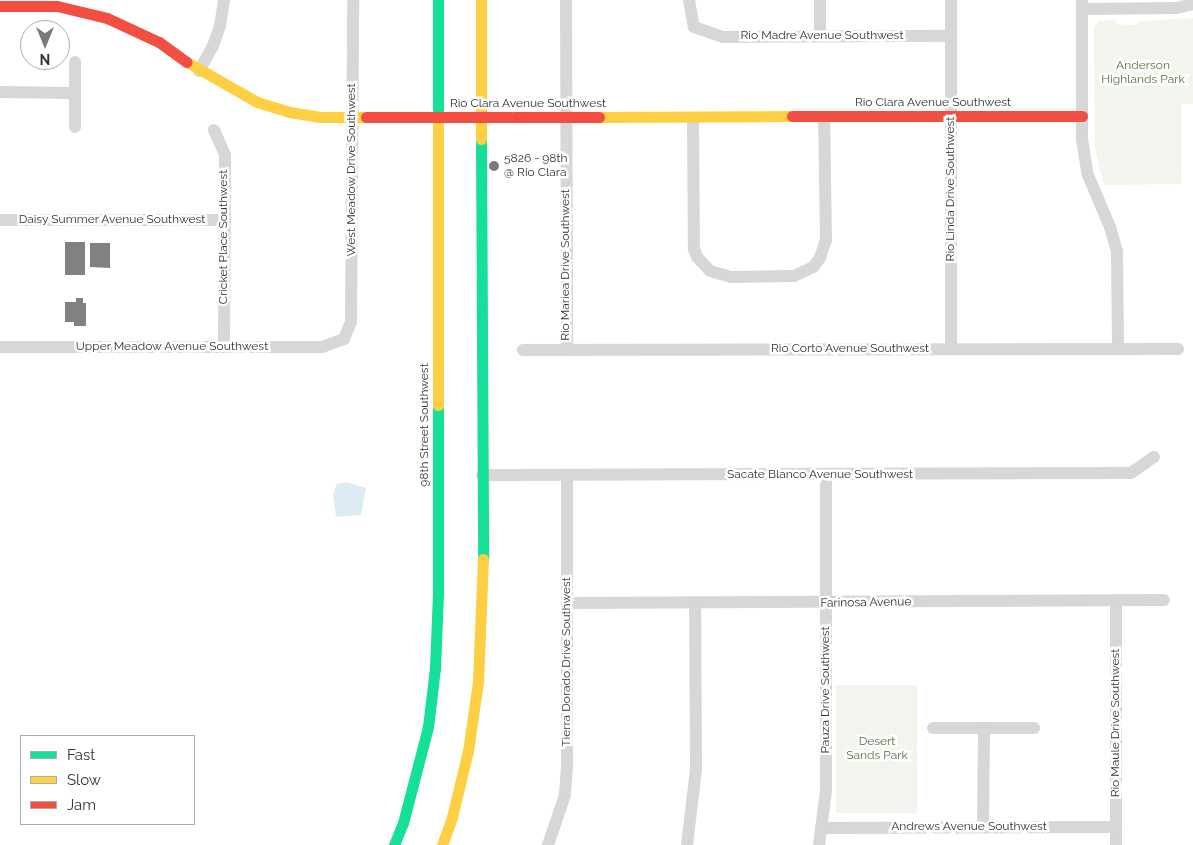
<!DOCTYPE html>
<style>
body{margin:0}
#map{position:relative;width:1193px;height:845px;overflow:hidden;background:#fff;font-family:Raleway,sans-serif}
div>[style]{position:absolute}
.green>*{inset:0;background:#f1f5ed}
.water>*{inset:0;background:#ddebf3}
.building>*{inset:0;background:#818181}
.street>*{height:12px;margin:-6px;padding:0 6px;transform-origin:6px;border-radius:6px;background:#d7d7d7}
.fast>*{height:11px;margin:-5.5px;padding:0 5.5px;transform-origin:5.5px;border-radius:5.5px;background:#16e098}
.slow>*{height:11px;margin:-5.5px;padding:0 5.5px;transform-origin:5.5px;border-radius:5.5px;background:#ffcf43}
.jam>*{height:11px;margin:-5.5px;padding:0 5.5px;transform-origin:5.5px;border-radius:5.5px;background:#f24e42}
.dots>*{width:14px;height:14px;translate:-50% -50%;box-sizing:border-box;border:2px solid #fff;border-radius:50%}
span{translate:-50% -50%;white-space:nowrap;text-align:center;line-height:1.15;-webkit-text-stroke:5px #fff;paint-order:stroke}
.street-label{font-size:12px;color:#333}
.park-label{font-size:12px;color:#56703f}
.poi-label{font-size:12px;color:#333}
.left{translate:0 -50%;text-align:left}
.legend{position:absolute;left:20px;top:735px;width:175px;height:90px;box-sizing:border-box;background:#fff;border:1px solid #adadad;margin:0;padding:6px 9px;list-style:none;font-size:15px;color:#333}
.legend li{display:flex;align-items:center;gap:10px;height:25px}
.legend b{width:25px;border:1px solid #adadad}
.north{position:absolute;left:20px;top:20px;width:50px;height:50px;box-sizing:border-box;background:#fff;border:1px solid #adadad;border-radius:50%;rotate:180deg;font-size:14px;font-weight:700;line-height:20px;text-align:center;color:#333}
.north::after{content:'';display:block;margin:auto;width:18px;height:22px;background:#7a7a7a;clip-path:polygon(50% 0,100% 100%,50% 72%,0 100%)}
</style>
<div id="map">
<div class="green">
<i style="clip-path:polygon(1193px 18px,1193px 104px,1181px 104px,1181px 184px,1104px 185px,1095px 149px,1094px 27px,1099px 21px,1113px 20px,1117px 24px,1130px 25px,1135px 25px,1139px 21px)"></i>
<i style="clip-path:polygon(836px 685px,917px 685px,917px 813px,836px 813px)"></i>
</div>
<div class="water">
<i style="clip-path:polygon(347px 482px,366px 488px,361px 515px,336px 517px,333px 494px,337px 484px)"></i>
</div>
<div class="building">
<i style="clip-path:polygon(65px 242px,85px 242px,85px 275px,65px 275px)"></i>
<i style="clip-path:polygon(90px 243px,110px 243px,110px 268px,90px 267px)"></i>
<i style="clip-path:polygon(76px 298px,83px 298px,83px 303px,86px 303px,86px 326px,74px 326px,74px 322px,65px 322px,65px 302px,76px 302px)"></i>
</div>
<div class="street">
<i style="left:566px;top:0;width:350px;rotate:89.8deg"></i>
<i style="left:689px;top:0;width:27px;rotate:80deg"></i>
<i style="left:694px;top:27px;width:31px;rotate:19deg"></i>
<i style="left:723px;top:37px;width:228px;rotate:-0.3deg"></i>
<i style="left:820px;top:0;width:37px;rotate:90deg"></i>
<i style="left:951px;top:0;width:349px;rotate:90deg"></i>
<i style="left:1082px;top:0;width:139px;rotate:90deg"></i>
<i style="left:1082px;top:139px;width:36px;rotate:81deg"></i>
<i style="left:1088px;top:175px;width:56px;rotate:67.1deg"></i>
<i style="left:1110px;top:227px;width:26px;rotate:74deg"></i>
<i style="left:1117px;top:252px;width:97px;rotate:89.4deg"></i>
<i style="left:1082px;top:9px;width:95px;rotate:-0.6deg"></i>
<i style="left:1177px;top:8px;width:16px;rotate:-14deg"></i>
<i style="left:199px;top:71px;width:29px;rotate:-61deg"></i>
<i style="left:213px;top:46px;width:21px;rotate:-71deg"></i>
<i style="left:220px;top:26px;width:26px;rotate:-81deg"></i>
<i style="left:0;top:92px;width:75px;rotate:0.8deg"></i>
<i style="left:693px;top:118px;width:131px;rotate:89.6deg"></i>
<i style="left:694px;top:249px;width:9px;rotate:69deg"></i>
<i style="left:697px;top:257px;width:19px;rotate:47deg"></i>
<i style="left:710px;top:271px;width:22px;rotate:16deg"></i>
<i style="left:731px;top:277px;width:63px;rotate:-0.9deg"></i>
<i style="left:794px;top:276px;width:21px;rotate:-25deg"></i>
<i style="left:813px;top:267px;width:11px;rotate:-52deg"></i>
<i style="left:820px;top:258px;width:19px;rotate:-72deg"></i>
<i style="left:826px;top:240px;width:123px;rotate:-90.9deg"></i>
<i style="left:75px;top:127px;width:65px;rotate:-90deg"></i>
<i style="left:214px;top:130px;width:27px;rotate:66deg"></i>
<i style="left:225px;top:155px;width:192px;rotate:90.3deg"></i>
<i style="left:0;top:220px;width:225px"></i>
<i style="left:0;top:347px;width:322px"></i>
<i style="left:322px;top:347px;width:23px;rotate:-20deg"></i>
<i style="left:344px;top:339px;width:18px;rotate:-68deg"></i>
<i style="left:351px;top:322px;width:322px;rotate:-89.6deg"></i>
<i style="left:523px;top:350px;width:655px;rotate:-0.09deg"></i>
<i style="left:482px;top:475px;width:649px;rotate:-0.18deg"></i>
<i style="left:1131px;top:473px;width:28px;rotate:-35deg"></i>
<i style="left:1116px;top:600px;width:245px;rotate:90deg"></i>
<i style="left:567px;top:603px;width:597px;rotate:-0.29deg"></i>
<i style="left:933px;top:728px;width:101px"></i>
<i style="left:983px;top:827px;width:98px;rotate:-89.4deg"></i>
<i style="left:821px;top:828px;width:295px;rotate:-0.2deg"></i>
<i style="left:548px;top:845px;width:53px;rotate:-71.2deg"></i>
<i style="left:565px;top:795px;width:28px;rotate:-86deg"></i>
<i style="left:567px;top:767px;width:292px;rotate:-90deg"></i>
<i style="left:687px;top:845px;width:77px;rotate:-83.2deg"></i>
<i style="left:696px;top:769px;width:166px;rotate:-90.3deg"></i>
<i style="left:819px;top:845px;width:55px;rotate:-82.7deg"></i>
<i style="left:826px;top:790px;width:315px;rotate:-90deg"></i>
</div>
<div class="fast">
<i style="left:438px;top:0;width:118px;rotate:90deg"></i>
<i style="left:481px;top:139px;width:420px;rotate:89.7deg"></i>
<i style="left:394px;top:845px;width:24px;rotate:-68deg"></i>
<i style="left:403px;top:823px;width:99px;rotate:-75.4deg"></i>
<i style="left:428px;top:727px;width:59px;rotate:-83.2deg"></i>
<i style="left:435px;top:668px;width:76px;rotate:-87.7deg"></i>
<i style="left:438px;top:592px;width:187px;rotate:-90deg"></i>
</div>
<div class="slow">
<i style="left:481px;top:0;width:139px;rotate:90deg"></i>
<i style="left:187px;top:62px;width:81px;rotate:29.7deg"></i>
<i style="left:257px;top:102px;width:34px;rotate:17deg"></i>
<i style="left:289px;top:112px;width:32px;rotate:9deg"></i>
<i style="left:321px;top:117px;width:45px"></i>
<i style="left:599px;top:117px;width:193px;rotate:-0.3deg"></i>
<i style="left:438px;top:118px;width:287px;rotate:90deg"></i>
<i style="left:442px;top:845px;width:30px;rotate:-70deg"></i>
<i style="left:452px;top:817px;width:68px;rotate:-76.4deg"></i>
<i style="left:468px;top:751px;width:70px;rotate:-81.8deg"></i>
<i style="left:478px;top:682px;width:123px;rotate:-87.7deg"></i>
</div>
<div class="jam">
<i style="left:0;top:6px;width:57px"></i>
<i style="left:57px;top:6px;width:51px;rotate:13.5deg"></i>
<i style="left:107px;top:18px;width:57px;rotate:24.8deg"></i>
<i style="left:159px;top:42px;width:34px;rotate:36deg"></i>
<i style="left:792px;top:116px;width:290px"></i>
<i style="left:366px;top:117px;width:233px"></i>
</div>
<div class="dots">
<i style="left:494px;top:166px;background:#7a7a7a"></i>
</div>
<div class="street-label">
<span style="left:822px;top:36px">Rio Madre Avenue Southwest</span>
<span style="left:933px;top:103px">Rio Clara Avenue Southwest</span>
<span style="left:528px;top:104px">Rio Clara Avenue Southwest</span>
<span style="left:352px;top:170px;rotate:-90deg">West Meadow Drive Southwest</span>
<span style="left:951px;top:189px;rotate:-90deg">Rio Linda Drive Southwest</span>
<span style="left:112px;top:220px">Daisy Summer Avenue Southwest</span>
<span style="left:224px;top:237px;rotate:-90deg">Cricket Place Southwest</span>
<span style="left:566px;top:265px;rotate:-90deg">Rio Mariea Drive Southwest</span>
<span style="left:172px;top:347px">Upper Meadow Avenue Southwest</span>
<span style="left:850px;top:349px">Rio Corto Avenue Southwest</span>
<span style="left:425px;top:425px;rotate:-90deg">98th Street Southwest</span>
<span style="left:820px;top:475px">Sacate Blanco Avenue Southwest</span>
<span style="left:866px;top:603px;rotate:-1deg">Farinosa Avenue</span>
<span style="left:567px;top:662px;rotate:-90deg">Tierra Dorado Drive Southwest</span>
<span style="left:826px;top:690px;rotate:-90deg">Pauza Drive Southwest</span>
<span style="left:1116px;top:723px;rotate:-90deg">Rio Maule Drive Southwest</span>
<span style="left:969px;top:827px">Andrews Avenue Southwest</span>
</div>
<div class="park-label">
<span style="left:1143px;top:73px">Anderson<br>Highlands Park</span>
<span style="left:877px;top:749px">Desert<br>Sands Park</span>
</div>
<div class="poi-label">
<span class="left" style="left:504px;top:166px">5826 - 98th<br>@ Rio Clara</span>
</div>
<ul class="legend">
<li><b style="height:6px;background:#16e098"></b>Fast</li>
<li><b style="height:6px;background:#ffcf43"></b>Slow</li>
<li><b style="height:6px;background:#f24e42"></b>Jam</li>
</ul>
<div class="north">N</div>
</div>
